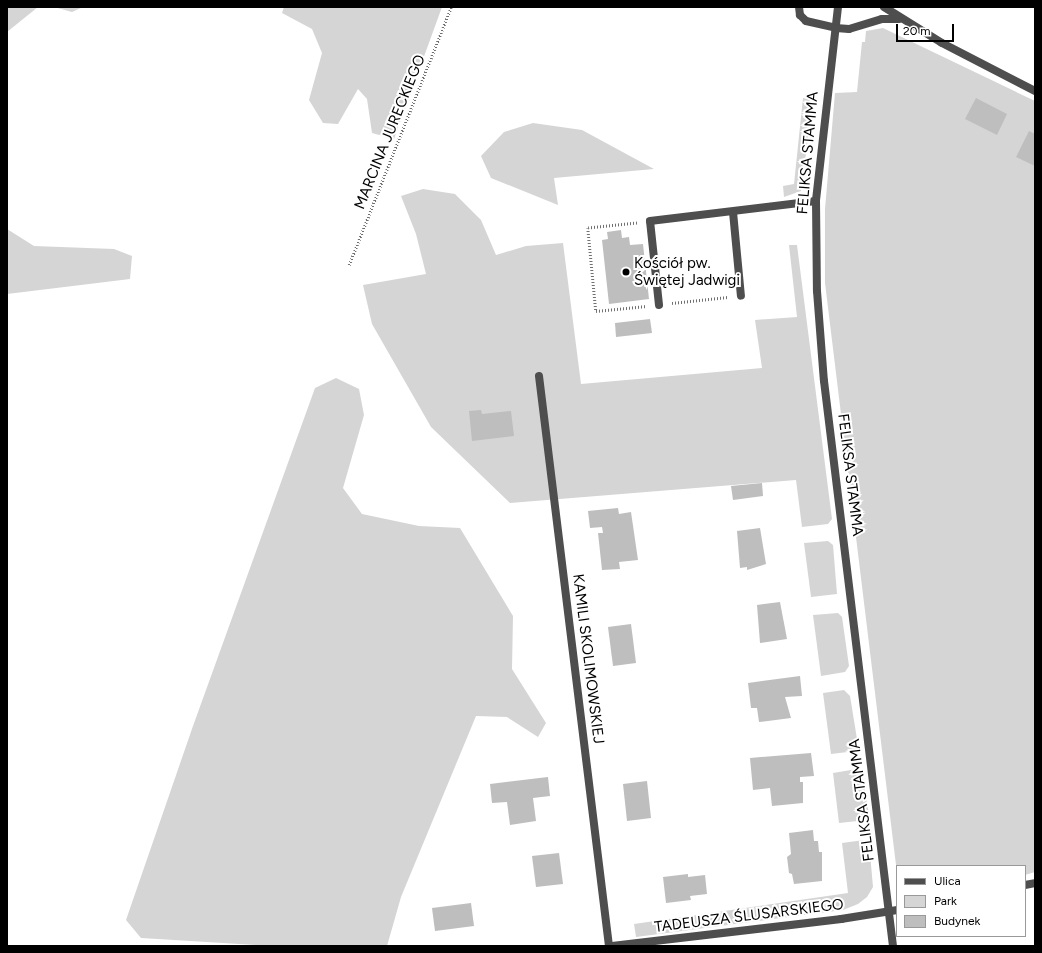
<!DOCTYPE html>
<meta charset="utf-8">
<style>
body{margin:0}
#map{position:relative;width:1042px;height:953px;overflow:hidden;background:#fff;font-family:Figtree,sans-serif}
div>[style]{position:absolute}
.green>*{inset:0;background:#d5d5d5}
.building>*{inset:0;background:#bebebe}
.path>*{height:2.5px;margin-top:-1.25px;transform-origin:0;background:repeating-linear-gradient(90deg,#707070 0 1px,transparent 0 3px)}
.lane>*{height:8px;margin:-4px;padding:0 4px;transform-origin:4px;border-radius:4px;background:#4e4e4e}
.street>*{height:8px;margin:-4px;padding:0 4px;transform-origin:4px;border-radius:4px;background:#4e4e4e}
.dots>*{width:11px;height:11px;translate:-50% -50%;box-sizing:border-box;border:2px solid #fff;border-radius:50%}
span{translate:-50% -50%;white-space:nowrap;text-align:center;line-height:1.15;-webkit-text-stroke:4px #fff;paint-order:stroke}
.street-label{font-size:15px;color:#000}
.poi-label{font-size:15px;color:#000}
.left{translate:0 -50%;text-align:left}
.frame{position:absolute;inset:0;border:8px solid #000;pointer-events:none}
.legend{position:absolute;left:896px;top:865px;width:130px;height:72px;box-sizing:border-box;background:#fff;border:1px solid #999;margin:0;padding:5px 7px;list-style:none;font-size:12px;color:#000}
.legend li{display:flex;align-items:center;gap:8px;height:20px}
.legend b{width:20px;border:1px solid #999}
.scale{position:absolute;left:896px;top:24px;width:58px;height:18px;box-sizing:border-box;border:2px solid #000;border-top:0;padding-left:5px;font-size:12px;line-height:14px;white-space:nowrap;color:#000;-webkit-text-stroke:3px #fff;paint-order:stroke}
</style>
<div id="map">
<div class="green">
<i style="clip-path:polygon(7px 7px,38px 7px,7px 32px)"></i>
<i style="clip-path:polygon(54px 7px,83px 7px,72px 12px)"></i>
<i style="clip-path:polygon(284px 7px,442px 7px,394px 139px,372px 133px,367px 99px,358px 89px,338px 124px,323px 123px,309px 100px,322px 53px,312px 29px,282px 13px)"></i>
<i style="clip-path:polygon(883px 28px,1035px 101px,1035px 872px,1025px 875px,1025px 866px,897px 866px,897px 870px,896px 865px,825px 283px,825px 209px,835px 93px,857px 92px,862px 42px,865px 42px,866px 31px)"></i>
<i style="clip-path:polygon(803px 98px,813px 100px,801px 191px,784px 197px,783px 186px,794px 184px)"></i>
<i style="clip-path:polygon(533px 123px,582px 130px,654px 169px,554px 178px,558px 205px,491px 178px,481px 156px,504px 132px)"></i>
<i style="clip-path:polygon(423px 189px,455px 194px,481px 220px,496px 255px,526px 246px,563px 243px,581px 384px,762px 368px,755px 320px,797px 317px,789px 245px,797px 245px,832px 519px,828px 524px,802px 527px,796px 480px,510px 503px,431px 427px,372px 324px,363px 285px,426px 274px,416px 234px,401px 196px)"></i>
<i style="clip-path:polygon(7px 229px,34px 246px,114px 249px,132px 256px,130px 279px,7px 294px)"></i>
<i style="clip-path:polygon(336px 378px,359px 389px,364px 415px,343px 488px,362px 514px,419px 526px,460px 528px,513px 616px,512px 669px,546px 723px,538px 737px,507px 717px,476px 716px,401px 897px,387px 946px,271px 946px,141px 938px,126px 920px,193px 726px,315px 388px)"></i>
<i style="clip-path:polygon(828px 541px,833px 545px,837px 594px,811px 597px,804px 543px)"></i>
<i style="clip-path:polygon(838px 613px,842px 617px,849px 666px,845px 672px,821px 676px,813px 615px)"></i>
<i style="clip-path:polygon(844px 690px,850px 696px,858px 745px,856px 751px,831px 754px,823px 693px)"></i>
<i style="clip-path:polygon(857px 769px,862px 773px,869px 815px,867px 820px,839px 823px,833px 773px)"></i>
<i style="clip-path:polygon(864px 840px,869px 842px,873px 887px,867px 897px,858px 904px,843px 910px,636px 937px,634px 924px,848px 893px,842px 843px)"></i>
</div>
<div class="building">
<i style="clip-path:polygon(976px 98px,1007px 114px,997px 135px,965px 119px)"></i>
<i style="clip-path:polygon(1029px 131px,1035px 134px,1035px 166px,1016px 157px)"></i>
<i style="clip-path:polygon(621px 230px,622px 238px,629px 237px,630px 245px,643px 244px,649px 299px,609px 304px,602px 240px,608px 239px,607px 232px)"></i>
<i style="clip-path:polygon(650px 319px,652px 333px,616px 337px,615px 323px)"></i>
<i style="clip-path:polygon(481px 410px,482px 414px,511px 411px,514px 436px,472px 441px,469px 411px)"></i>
<i style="clip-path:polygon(762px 483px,763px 496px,733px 500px,731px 486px)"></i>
<i style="clip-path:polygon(618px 508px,619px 514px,631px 512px,638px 560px,619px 562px,620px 569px,602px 570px,598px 533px,603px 533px,602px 527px,590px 528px,588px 511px)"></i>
<i style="clip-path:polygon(760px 528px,766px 564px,747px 570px,747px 567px,740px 568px,737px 531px)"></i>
<i style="clip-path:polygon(780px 602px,787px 639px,760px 643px,757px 605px)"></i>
<i style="clip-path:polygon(631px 624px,636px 663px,613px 666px,608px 627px)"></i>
<i style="clip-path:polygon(800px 676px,802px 696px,785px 697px,791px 718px,759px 722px,757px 708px,751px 708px,748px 683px)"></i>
<i style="clip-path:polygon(811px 753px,814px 776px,800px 777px,800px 782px,803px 782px,803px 803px,772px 806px,770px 788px,753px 790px,750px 758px)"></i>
<i style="clip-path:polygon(548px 777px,550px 796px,533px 798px,536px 821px,510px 825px,507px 802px,492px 803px,490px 784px)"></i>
<i style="clip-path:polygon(647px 781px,651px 818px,627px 821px,623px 784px)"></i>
<i style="clip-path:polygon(813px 830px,814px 841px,818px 841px,819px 852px,822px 852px,822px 881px,794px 884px,792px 874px,789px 873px,787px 857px,791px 854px,789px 833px)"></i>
<i style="clip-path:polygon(559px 853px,563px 884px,536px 887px,532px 856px)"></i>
<i style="clip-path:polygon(688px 874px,688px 877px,705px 875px,707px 894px,690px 896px,691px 900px,666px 903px,663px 877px)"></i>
<i style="clip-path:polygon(471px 903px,474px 926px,435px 931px,432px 908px)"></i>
</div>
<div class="path">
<i style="left:637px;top:223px;width:49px;rotate:174.2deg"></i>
<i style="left:588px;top:228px;width:83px;rotate:84.5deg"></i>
<i style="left:596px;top:311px;width:51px;rotate:-5.6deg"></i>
<i style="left:349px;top:265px;width:277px;rotate:-68.4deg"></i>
<i style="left:672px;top:303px;width:56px;rotate:-6.1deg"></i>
</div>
<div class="lane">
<i style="left:799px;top:7px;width:8px;rotate:83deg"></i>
<i style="left:800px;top:15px;width:8px;rotate:45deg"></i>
<i style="left:806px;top:21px;width:31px;rotate:13deg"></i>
<i style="left:733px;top:212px;width:84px;rotate:84.6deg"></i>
<i style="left:659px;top:305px;width:84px;rotate:-96.1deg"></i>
<i style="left:650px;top:221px;width:167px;rotate:-6.9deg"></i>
</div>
<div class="street">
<i style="left:838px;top:7px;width:195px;rotate:96.5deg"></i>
<i style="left:816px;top:201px;width:90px;rotate:89.4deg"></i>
<i style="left:817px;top:291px;width:90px;rotate:85.6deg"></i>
<i style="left:824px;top:381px;width:569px;rotate:83.04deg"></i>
<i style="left:884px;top:7px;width:68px;rotate:31.8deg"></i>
<i style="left:942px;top:43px;width:105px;rotate:27.3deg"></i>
<i style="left:836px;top:28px;width:13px;rotate:4deg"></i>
<i style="left:849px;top:29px;width:34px;rotate:-17deg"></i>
<i style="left:882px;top:19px;width:17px"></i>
<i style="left:539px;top:376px;width:574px;rotate:83deg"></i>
<i style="left:1025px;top:885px;width:10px;rotate:-11deg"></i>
<i style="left:612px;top:946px;width:231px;rotate:-6.7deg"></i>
<i style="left:841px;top:919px;width:57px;rotate:-9.1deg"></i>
</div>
<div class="dots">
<i style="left:626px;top:272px;background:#000"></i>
</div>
<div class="street-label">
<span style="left:390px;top:132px;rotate:-68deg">MARCINA JURECKIEGO</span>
<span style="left:808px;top:153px;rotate:-85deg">FELIKSA STAMMA</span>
<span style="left:850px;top:475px;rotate:83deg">FELIKSA STAMMA</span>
<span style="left:588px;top:659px;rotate:83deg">KAMILI SKOLIMOWSKIEJ</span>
<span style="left:862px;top:800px;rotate:-97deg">FELIKSA STAMMA</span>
<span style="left:749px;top:916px;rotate:-7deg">TADEUSZA ŚLUSARSKIEGO</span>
</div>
<div class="poi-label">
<span class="left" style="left:634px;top:272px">Kościół pw.<br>Świętej Jadwigi</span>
</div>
<div class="frame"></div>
<ul class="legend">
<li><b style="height:5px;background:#4e4e4e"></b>Ulica</li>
<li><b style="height:11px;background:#d5d5d5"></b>Park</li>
<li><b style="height:11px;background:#bebebe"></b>Budynek</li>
</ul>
<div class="scale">20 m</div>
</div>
